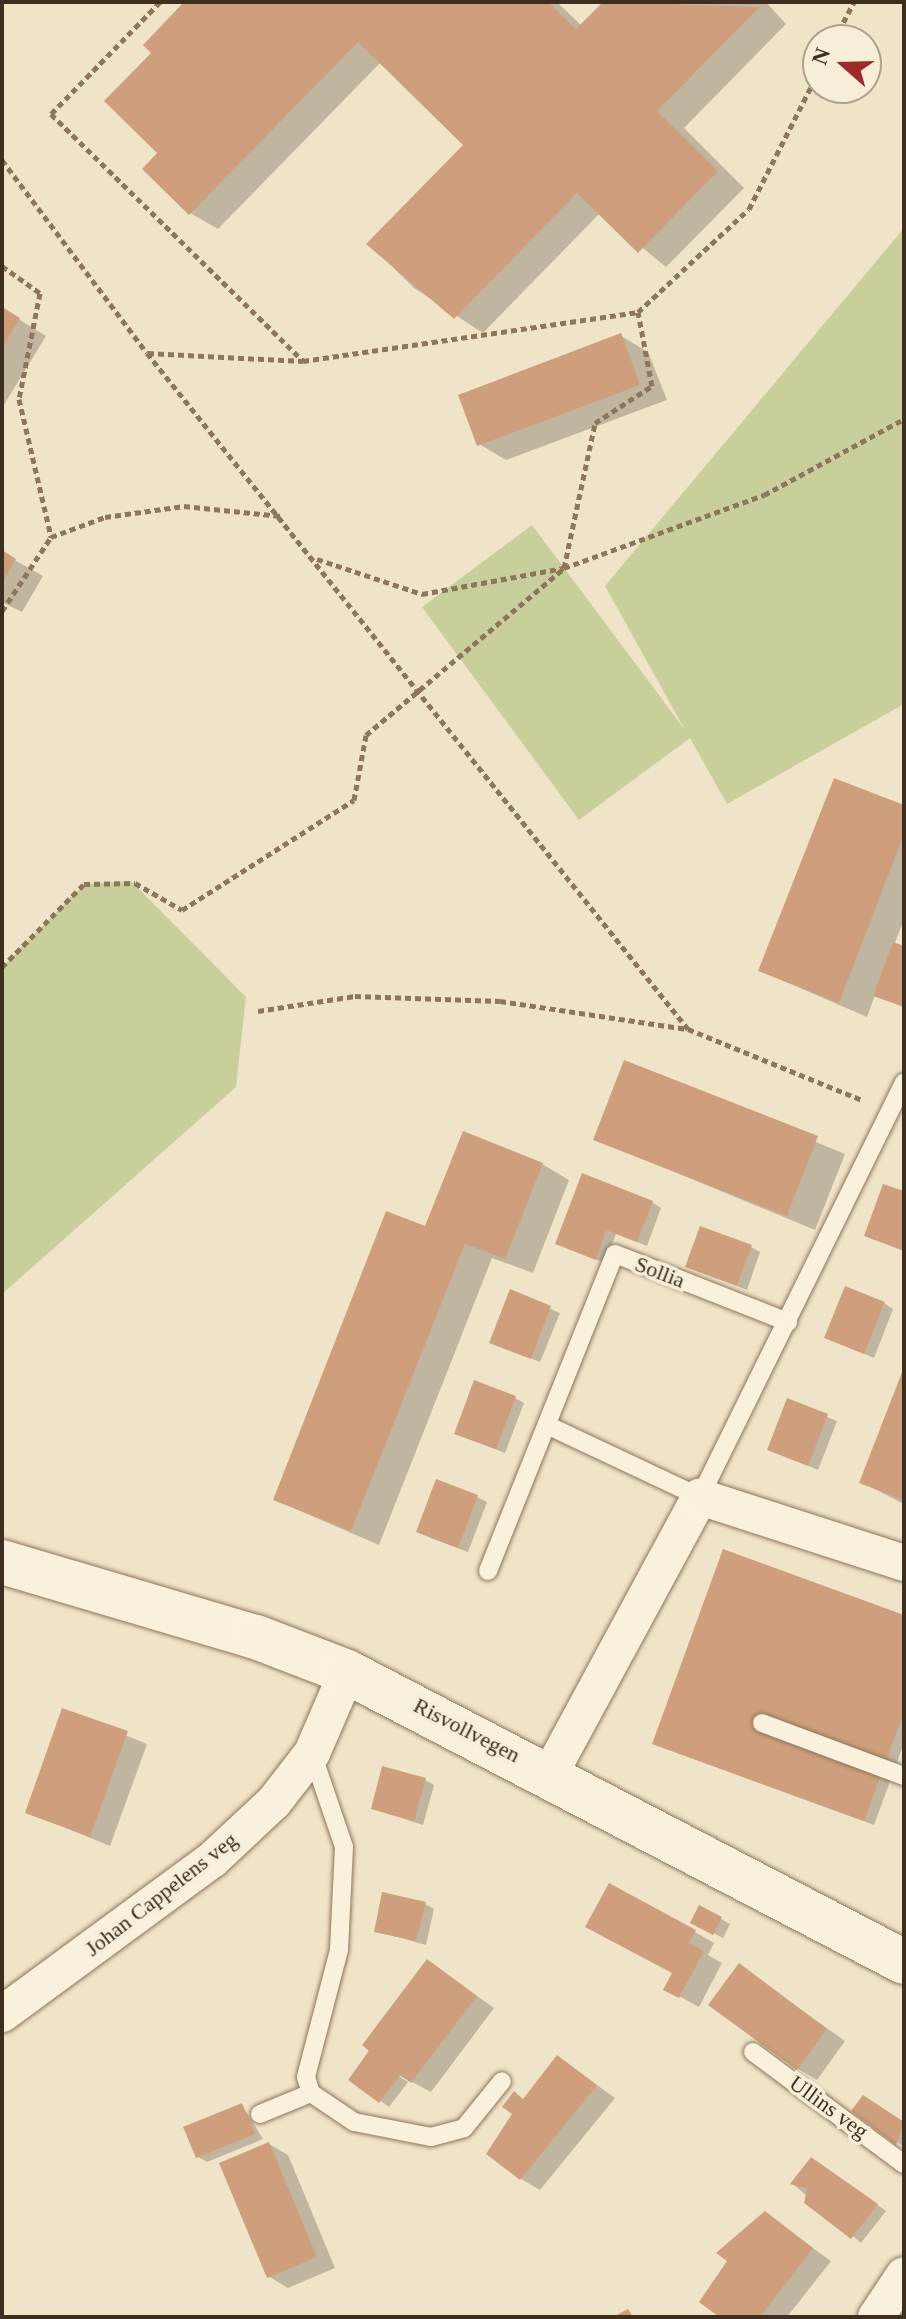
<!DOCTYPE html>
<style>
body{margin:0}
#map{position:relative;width:906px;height:2319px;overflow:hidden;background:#f0e4c8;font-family:Georgia,serif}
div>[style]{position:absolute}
.green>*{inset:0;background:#c9cf9b}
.shadow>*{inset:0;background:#0003}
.building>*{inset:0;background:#cf9f7d}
.path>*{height:5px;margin-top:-2.5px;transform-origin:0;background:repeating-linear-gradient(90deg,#8d765c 0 6px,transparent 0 10px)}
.roads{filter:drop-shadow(0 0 2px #8d765c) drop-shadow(0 0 2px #8d765c)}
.service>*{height:18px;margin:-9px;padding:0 9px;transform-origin:9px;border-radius:9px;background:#faf1dc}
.minor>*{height:36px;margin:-18px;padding:0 18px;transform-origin:18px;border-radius:18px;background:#faf1dc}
.tertiary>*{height:44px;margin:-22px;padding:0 22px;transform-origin:22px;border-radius:22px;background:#faf1dc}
span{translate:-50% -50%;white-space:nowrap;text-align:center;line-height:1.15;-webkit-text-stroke:7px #f7eed8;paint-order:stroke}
.street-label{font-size:22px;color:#3d2e20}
.frame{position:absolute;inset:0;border:4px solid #3d2e20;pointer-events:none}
.north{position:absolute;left:802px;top:24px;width:80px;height:80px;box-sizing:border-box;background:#f7eed8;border:2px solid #ada18e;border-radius:50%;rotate:290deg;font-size:22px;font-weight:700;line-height:32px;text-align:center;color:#3d2e20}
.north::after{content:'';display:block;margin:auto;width:28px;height:36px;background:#9e2a2b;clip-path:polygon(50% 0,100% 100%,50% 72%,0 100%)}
</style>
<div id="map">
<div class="green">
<i style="clip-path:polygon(904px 228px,904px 704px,727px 804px,690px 738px,579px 820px,422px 607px,532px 525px,685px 730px,605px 586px)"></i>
<i style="clip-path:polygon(131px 881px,246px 997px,236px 1087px,2px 1294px,2px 967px,84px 884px)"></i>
</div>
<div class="shadow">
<i style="clip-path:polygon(187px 2px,557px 2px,582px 26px,606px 2px,766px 2px,786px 24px,684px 128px,744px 188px,666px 267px,600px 213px,483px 333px,414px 288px,369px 244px,466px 145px,381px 62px,218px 229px,190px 213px,160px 153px,154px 53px)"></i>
<i style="clip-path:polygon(2px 309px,46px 336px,2px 408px)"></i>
<i style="clip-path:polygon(621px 336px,648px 352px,667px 400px,506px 460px,479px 444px)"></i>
<i style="clip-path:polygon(2px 553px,43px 576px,22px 612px,2px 602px)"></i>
<i style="clip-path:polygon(904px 807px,904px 920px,894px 945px,904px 949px,904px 1007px,875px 995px,867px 1017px,761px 971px)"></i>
<i style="clip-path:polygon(625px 1063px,845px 1154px,815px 1230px,595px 1139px)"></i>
<i style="clip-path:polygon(542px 1164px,569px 1180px,533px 1273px,492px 1258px,379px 1545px,275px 1500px,426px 1229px)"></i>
<i style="clip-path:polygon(652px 1202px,661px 1208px,647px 1246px,616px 1234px,605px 1263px,557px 1243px)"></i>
<i style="clip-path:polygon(751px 1247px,760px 1252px,747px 1290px,687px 1266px)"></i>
<i style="clip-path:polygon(511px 1292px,560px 1313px,540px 1362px,501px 1347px)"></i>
<i style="clip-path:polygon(884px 1303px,893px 1309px,874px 1358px,836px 1342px)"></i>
<i style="clip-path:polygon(904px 1372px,904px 1504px,861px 1482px)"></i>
<i style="clip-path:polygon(515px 1398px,524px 1403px,505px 1453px,466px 1438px)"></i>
<i style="clip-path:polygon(788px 1401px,837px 1421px,818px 1470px,769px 1449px)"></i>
<i style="clip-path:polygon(477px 1497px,487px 1502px,468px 1552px,428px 1537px)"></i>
<i style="clip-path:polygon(904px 1617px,904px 1743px,874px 1825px,664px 1748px)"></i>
<i style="clip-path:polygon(64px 1710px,147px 1744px,110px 1846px,27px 1812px)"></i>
<i style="clip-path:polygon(425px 1780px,434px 1785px,423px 1825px,373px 1809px)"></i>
<i style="clip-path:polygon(425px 1904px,434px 1909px,426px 1945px,376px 1931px)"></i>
<i style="clip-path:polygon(700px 1907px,730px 1924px,723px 1938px,692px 1922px)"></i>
<i style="clip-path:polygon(695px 1932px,714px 1943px,708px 1955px,722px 1963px,699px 2007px,666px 1989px,674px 1973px,607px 1937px)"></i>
<i style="clip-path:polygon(428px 1961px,494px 2008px,431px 2092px,391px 2071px,408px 2082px,389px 2107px,350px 2079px)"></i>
<i style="clip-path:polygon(739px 1966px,845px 2041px,817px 2080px,798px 2069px)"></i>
<i style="clip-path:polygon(558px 2057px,615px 2098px,540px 2190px,521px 2179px,525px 2100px)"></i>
<i style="clip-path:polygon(872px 2103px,904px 2124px,904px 2147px,854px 2110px)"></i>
<i style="clip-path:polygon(242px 2105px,263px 2139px,207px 2162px,198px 2157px)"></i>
<i style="clip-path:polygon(269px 2144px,288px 2155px,335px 2268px,288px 2288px,268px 2276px)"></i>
<i style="clip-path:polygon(821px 2165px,886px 2211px,861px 2243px,793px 2184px)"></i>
<i style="clip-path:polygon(765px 2214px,831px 2261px,787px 2317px,722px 2317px)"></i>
</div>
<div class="building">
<i style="clip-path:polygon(184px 2px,548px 2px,576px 29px,603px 2px,760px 7px,657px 111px,718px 171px,638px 253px,577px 193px,454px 319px,366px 244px,463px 145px,358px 42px,189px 215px,142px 169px,157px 153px,104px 101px,151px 53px,143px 45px)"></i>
<i style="clip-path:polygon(2px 307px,20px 318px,2px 348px)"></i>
<i style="clip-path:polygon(621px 333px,640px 385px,477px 446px,458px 395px)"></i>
<i style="clip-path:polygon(2px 550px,16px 559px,2px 583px)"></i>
<i style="clip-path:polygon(834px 778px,904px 805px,904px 834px,839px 1003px,758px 971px)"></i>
<i style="clip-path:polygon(893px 942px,904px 946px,904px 1007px,873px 996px)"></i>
<i style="clip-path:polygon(624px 1060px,818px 1136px,787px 1216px,593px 1140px)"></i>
<i style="clip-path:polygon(463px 1131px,543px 1163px,505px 1259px,465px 1244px,351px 1531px,273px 1500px,386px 1211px,425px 1226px)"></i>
<i style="clip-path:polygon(582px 1173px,653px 1201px,637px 1242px,606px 1230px,596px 1260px,555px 1244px)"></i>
<i style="clip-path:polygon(883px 1184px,904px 1191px,904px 1251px,864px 1236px)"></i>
<i style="clip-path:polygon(700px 1226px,752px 1245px,737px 1286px,685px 1267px)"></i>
<i style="clip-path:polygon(845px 1286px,885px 1302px,864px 1354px,824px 1338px)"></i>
<i style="clip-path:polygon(510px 1289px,551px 1306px,531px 1359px,489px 1343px)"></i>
<i style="clip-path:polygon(904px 1367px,904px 1500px,859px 1483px)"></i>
<i style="clip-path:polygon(474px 1380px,516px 1396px,496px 1449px,454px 1434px)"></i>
<i style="clip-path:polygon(787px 1398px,828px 1414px,808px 1466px,767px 1450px)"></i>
<i style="clip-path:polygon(436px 1479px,478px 1495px,458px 1548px,416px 1532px)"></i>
<i style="clip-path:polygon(723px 1549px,904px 1615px,904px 1712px,864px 1821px,652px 1744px)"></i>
<i style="clip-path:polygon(62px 1708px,128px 1731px,90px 1837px,25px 1813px)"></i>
<i style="clip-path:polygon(382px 1766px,426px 1778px,414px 1821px,371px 1809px)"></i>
<i style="clip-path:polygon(609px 1883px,696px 1930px,689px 1943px,704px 1951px,679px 1998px,663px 1990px,672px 1973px,585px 1927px)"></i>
<i style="clip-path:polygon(382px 1892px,426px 1902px,416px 1941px,374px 1932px)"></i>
<i style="clip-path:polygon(699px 1905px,722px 1917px,713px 1935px,690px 1923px)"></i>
<i style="clip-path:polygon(427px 1959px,477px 1996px,411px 2083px,400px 2075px,379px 2103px,348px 2080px,369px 2051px,362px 2045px)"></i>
<i style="clip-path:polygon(739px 1963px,827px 2029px,797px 2070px,708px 2005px)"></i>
<i style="clip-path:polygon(557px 2055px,597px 2085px,520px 2180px,486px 2154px,512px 2114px,502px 2107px,514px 2091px,523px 2099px)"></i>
<i style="clip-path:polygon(863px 2095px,904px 2122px,896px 2145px,851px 2111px)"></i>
<i style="clip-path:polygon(242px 2103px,255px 2134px,196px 2158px,183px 2127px)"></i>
<i style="clip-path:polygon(269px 2142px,317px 2257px,267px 2278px,219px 2163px)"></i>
<i style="clip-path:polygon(811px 2157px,878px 2204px,851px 2239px,804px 2203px,807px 2189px,790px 2184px)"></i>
<i style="clip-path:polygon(765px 2211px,813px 2248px,760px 2317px,719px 2317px,699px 2302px,727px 2261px,716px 2253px)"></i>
<i style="clip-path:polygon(628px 2309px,633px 2317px,613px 2317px)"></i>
</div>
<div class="path">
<i style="left:160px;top:2px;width:156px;rotate:134.2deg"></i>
<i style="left:51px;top:114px;width:353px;rotate:44.4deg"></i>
<i style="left:834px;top:40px;width:43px;rotate:-62.2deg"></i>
<i style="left:2px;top:160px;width:241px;rotate:53.1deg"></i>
<i style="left:147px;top:353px;width:866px;rotate:51.33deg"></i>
<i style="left:688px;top:1029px;width:188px;rotate:22.2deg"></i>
<i style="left:2px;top:266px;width:47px;rotate:35.4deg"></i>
<i style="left:40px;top:293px;width:108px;rotate:101.2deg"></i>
<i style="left:19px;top:399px;width:142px;rotate:76.9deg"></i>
<i style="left:148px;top:353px;width:155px;rotate:3deg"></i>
<i style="left:303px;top:361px;width:339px;rotate:-8.3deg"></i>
<i style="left:638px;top:312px;width:151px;rotate:-42.9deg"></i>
<i style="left:749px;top:209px;width:153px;rotate:-63.1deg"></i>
<i style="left:317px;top:559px;width:111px;rotate:18.4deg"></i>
<i style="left:422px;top:594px;width:144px;rotate:-10.4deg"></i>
<i style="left:564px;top:568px;width:213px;rotate:-20.1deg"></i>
<i style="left:764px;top:495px;width:159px;rotate:-28.5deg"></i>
<i style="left:2px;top:611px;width:89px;rotate:-56.5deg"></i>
<i style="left:51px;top:537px;width:58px;rotate:-20.3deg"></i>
<i style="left:105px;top:517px;width:80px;rotate:-7.9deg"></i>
<i style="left:184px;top:506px;width:97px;rotate:5.9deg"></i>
<i style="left:2px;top:967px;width:117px;rotate:-45.3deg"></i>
<i style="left:84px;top:884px;width:51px;rotate:-1.1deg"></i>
<i style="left:135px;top:883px;width:54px;rotate:29.9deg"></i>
<i style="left:182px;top:910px;width:204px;rotate:-32.6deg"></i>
<i style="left:354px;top:800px;width:66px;rotate:-79.5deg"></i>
<i style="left:366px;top:735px;width:259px;rotate:-40.1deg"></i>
<i style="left:564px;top:568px;width:148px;rotate:-77.9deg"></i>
<i style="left:595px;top:423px;width:68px;rotate:-33deg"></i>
<i style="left:652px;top:386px;width:75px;rotate:-100.7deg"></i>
<i style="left:258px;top:1011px;width:98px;rotate:-8.8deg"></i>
<i style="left:355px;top:996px;width:145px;rotate:2deg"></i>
<i style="left:500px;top:1001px;width:189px;rotate:8.5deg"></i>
</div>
<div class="roads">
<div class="service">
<i style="left:551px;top:1427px;width:165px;rotate:25.2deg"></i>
<i style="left:700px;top:1497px;width:462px;rotate:-63.8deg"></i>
<i style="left:488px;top:1571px;width:341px;rotate:-68.2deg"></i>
<i style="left:615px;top:1254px;width:186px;rotate:21.5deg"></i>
<i style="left:762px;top:1723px;width:152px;rotate:20.5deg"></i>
<i style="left:312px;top:1753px;width:99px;rotate:71.2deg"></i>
<i style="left:344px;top:1847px;width:103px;rotate:92.8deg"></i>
<i style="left:339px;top:1950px;width:131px;rotate:104.6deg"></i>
<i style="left:306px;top:2077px;width:17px;rotate:73deg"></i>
<i style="left:311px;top:2093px;width:52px;rotate:34deg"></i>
<i style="left:354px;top:2122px;width:78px;rotate:11deg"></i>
<i style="left:431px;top:2137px;width:34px;rotate:-15deg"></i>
<i style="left:464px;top:2128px;width:60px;rotate:-51deg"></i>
<i style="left:753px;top:2052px;width:188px;rotate:36.6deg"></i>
<i style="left:260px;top:2114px;width:55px;rotate:-22.4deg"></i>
</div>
<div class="minor">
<i style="left:551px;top:1772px;width:313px;rotate:-61.6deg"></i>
<i style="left:700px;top:1497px;width:214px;rotate:17.9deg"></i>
<i style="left:2px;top:2014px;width:260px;rotate:-36.3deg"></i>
<i style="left:212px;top:1860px;width:85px;rotate:-43.1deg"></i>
<i style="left:274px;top:1802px;width:62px;rotate:-52.2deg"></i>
<i style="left:312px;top:1753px;width:88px;rotate:-66.6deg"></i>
<i style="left:876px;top:2317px;width:50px;rotate:-56.3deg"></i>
</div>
<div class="tertiary">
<i style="left:2px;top:1562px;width:265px;rotate:16.5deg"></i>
<i style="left:256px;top:1637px;width:97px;rotate:21deg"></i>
<i style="left:347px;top:1672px;width:628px;rotate:27.5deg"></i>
</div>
</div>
<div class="street-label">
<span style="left:660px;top:1272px;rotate:21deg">Sollia</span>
<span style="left:467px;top:1730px;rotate:27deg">Risvollvegen</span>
<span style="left:161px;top:1894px;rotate:-38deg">Johan Cappelens veg</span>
<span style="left:829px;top:2107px;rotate:36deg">Ullins veg</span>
</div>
<div class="frame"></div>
<div class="north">N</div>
</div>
